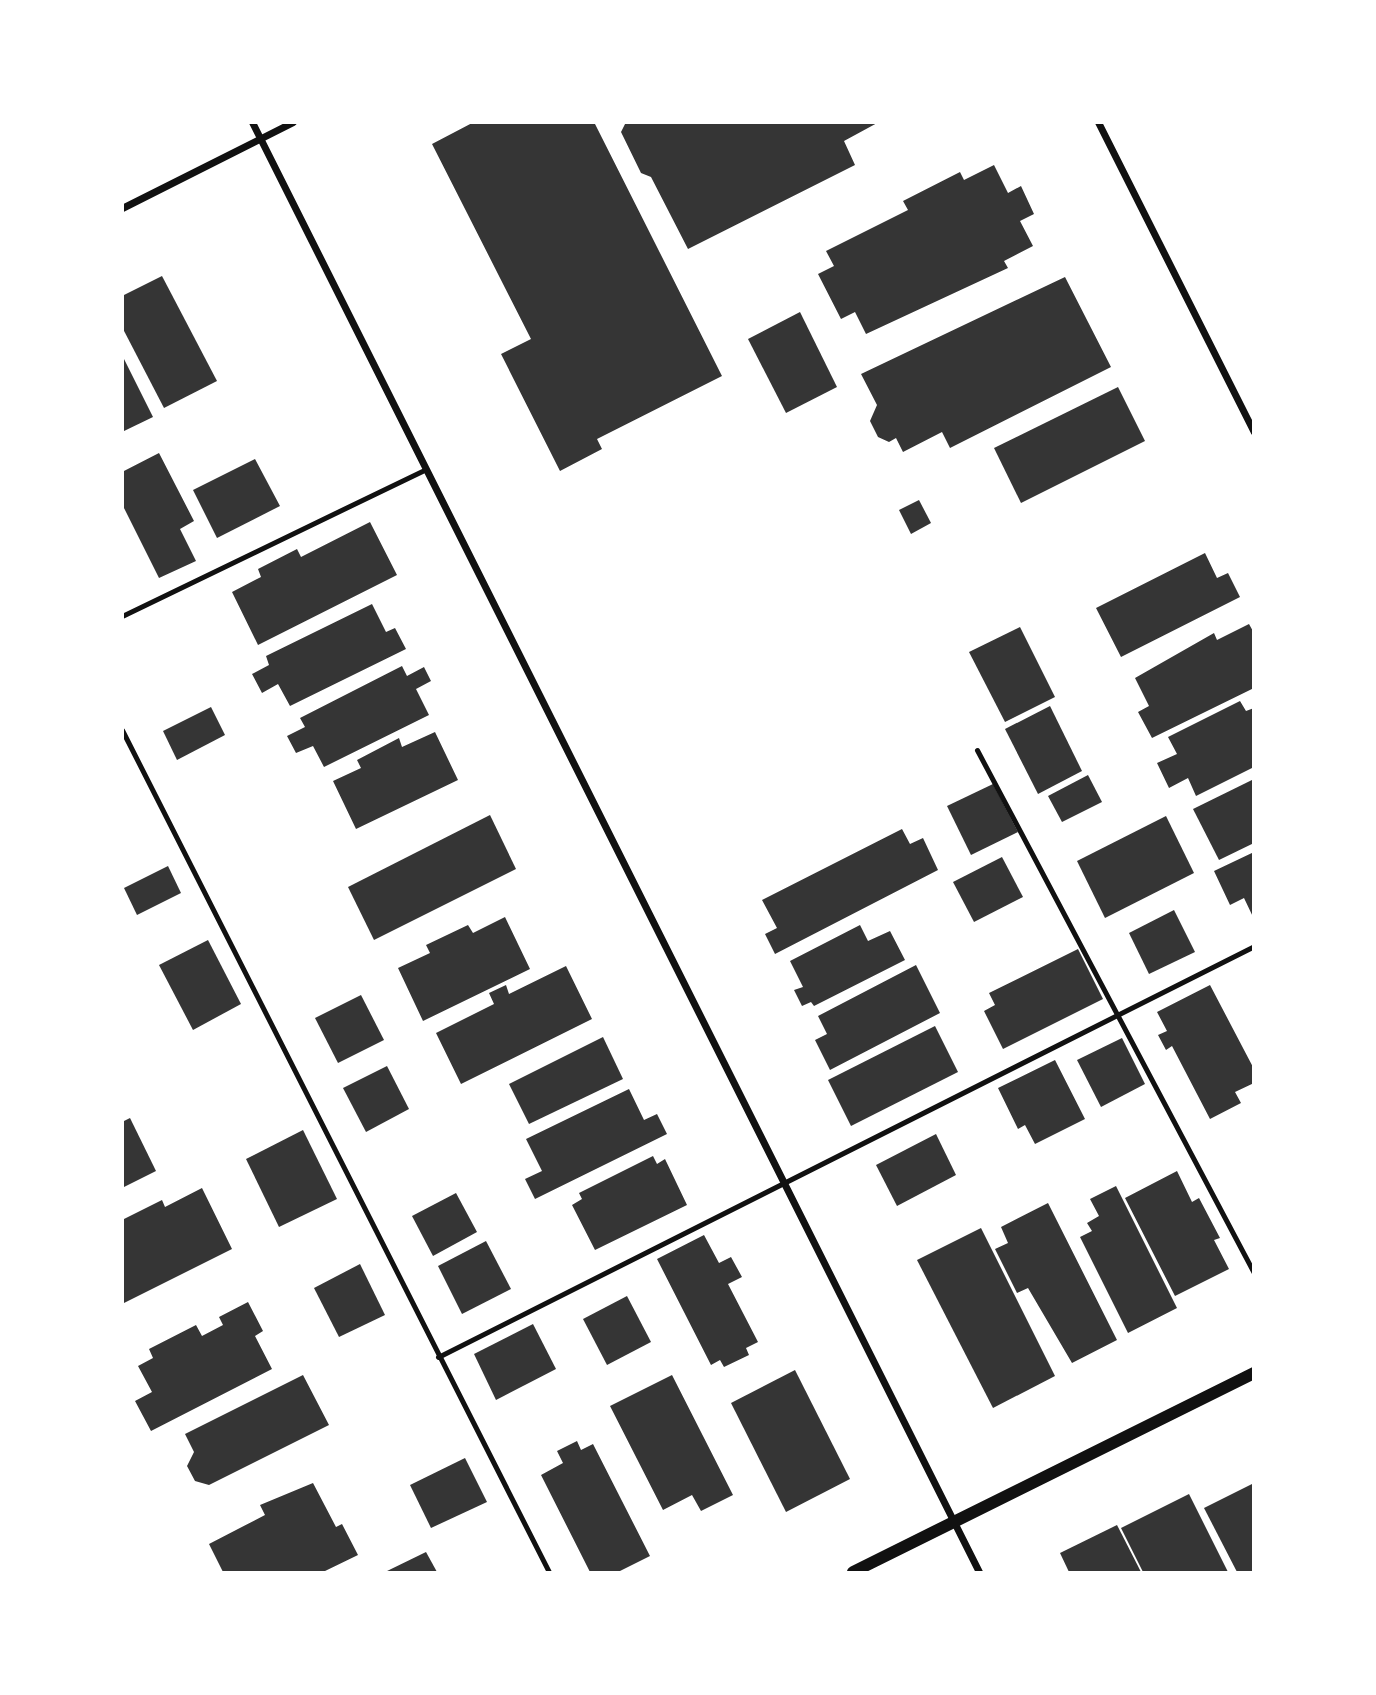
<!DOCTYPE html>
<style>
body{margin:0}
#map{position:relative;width:1376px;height:1695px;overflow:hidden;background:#fff;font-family:Karla,sans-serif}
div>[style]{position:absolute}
.building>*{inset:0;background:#353535}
.service>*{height:5px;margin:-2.5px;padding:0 2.5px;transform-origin:2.5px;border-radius:2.5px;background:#111}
.minor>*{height:7px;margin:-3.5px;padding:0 3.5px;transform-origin:3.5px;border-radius:3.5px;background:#111}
.tertiary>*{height:12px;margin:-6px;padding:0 6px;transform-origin:6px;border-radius:6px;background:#111}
span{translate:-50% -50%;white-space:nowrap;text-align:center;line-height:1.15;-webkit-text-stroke:6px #fff;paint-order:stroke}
.frame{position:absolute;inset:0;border:124px solid #fff;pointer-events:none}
</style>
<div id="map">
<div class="building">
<i style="clip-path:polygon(474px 122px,594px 122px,722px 376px,597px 439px,602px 449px,560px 471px,501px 354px,531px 339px,432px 144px)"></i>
<i style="clip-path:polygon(626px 122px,879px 122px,844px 141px,855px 165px,688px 249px,651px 177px,641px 173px,621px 132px)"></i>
<i style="clip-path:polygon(994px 165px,1008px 193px,1021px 186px,1034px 214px,1020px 221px,1033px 246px,1004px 261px,1008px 268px,866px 334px,855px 312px,841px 319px,818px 274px,834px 266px,826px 251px,908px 210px,903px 201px,960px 172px,964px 180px)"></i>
<i style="clip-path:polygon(162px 276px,217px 381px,164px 408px,122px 327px,122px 296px)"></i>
<i style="clip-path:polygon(1065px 277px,1111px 367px,950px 448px,942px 432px,903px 452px,896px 438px,889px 442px,878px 437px,870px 421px,877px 405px,861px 374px)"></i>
<i style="clip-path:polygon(800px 312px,837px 387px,786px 413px,748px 339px)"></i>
<i style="clip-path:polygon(122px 355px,153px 417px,122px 432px)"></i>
<i style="clip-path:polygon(1118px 387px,1145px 441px,1021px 503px,994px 448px)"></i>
<i style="clip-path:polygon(159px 453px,194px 521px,180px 529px,196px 561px,159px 578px,122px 504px,122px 472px)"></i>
<i style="clip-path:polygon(255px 459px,280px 506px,217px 538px,193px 490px)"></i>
<i style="clip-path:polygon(919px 500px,931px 523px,911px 534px,899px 510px)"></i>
<i style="clip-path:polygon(370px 522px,397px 575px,258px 645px,232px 592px,261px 577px,258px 569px,297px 549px,301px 557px)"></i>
<i style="clip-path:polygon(1205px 553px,1217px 578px,1228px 573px,1240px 597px,1121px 657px,1096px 608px)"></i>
<i style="clip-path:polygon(372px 604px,386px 632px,395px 628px,406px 649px,290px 706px,278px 684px,262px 693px,252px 674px,269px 665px,266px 656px)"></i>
<i style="clip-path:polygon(1249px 624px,1254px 633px,1254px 688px,1152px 738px,1138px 712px,1149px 706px,1135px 678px,1214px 633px,1217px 640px)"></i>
<i style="clip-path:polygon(1020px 627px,1055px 697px,1005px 722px,969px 652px)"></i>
<i style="clip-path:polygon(402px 666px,407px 676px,424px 667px,431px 681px,416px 689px,429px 715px,324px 767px,313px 746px,296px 753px,287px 736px,305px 727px,300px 718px)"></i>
<i style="clip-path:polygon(1240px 701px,1246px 711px,1254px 708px,1254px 767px,1196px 796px,1188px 778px,1169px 788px,1157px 763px,1177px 754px,1168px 737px)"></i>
<i style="clip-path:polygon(1050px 706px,1082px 771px,1038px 794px,1005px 729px)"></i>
<i style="clip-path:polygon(211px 707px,225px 735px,177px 760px,163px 731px)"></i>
<i style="clip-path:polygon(435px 732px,458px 780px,356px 829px,333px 781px,361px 768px,357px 760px,399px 738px,402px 747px)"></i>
<i style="clip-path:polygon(1088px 775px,1102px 802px,1062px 822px,1048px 796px)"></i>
<i style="clip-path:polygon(1254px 779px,1254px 843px,1219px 860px,1193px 809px)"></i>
<i style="clip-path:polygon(993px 784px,1018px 832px,971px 855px,947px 806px)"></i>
<i style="clip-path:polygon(490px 815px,516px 869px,374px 940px,348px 887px)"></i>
<i style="clip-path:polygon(1166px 816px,1194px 873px,1105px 918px,1077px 861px)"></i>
<i style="clip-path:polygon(902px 829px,910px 844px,923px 838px,938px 870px,775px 954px,765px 934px,777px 928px,762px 900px)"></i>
<i style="clip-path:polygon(1254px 852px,1254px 919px,1244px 898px,1230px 905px,1214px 871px)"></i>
<i style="clip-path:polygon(1002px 857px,1023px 897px,974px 922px,953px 882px)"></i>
<i style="clip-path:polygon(168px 866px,181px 893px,137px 915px,124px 888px)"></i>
<i style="clip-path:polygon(1174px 910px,1195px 952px,1149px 974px,1129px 933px)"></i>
<i style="clip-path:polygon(505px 917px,530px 969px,423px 1021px,398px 968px,430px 953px,426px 945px,468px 925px,473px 933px)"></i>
<i style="clip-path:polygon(860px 925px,868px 941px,890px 931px,905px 960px,814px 1006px,811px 1002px,802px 1006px,794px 990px,803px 987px,790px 961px)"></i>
<i style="clip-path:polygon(208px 940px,241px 1004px,193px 1030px,159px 965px)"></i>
<i style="clip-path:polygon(1078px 949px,1103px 999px,1003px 1049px,984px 1011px,995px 1005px,989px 993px)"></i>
<i style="clip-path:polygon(916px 965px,940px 1013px,830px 1070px,815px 1040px,827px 1034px,818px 1016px)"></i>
<i style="clip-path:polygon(566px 966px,592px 1019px,461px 1084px,436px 1033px,494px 1004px,489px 993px,506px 985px,509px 994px)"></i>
<i style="clip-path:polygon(1210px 985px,1254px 1069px,1254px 1083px,1235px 1092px,1241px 1103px,1210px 1119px,1172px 1046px,1166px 1050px,1158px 1035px,1167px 1031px,1157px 1012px)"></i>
<i style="clip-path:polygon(361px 995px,384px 1040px,338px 1063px,315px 1018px)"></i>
<i style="clip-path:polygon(935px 1026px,958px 1072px,851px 1126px,828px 1080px)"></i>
<i style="clip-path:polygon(603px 1037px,623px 1079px,529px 1124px,509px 1084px)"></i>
<i style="clip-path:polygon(1122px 1038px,1145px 1084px,1101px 1107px,1077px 1060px)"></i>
<i style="clip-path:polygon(1055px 1060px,1085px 1119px,1035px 1144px,1025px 1125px,1018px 1129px,998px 1088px)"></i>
<i style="clip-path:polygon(387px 1066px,409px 1109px,366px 1132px,343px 1088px)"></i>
<i style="clip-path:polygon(629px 1089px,644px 1120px,657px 1114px,667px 1134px,535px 1199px,525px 1179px,542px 1171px,526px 1139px)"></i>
<i style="clip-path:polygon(130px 1118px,156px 1171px,122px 1188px,122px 1122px)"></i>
<i style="clip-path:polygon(303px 1130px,337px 1199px,279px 1227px,246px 1159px)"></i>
<i style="clip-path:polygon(936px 1134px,956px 1175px,897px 1206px,876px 1165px)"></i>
<i style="clip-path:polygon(653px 1156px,657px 1164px,665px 1159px,687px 1205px,595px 1250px,572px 1205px,582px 1199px,579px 1193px)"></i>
<i style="clip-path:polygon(1177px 1171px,1192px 1202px,1199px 1198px,1220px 1238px,1214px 1240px,1229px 1269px,1175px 1296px,1125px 1198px)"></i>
<i style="clip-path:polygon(1116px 1186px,1177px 1308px,1128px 1333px,1080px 1237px,1092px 1231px,1087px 1223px,1099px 1216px,1090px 1199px)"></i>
<i style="clip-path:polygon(202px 1188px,232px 1249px,122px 1304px,122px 1220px,162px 1200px,165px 1207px)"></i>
<i style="clip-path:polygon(456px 1193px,477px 1232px,433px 1256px,412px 1216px)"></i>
<i style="clip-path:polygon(1048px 1203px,1117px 1340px,1072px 1363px,1028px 1288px,1017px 1293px,995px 1249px,1008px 1243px,1001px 1227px)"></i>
<i style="clip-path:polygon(981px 1228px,1055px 1376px,993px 1408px,917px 1260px)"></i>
<i style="clip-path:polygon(704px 1235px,719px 1263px,731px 1257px,742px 1277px,728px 1284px,758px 1342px,746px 1348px,749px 1355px,724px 1367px,720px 1360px,711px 1365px,657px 1259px)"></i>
<i style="clip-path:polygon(486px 1241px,511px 1289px,462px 1314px,438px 1266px)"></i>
<i style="clip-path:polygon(360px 1264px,385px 1315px,339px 1337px,314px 1288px)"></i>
<i style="clip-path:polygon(627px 1296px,651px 1342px,607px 1365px,583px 1319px)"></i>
<i style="clip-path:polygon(248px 1302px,263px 1331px,255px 1336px,272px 1369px,151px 1431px,135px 1401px,152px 1392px,138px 1366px,153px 1358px,149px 1349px,196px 1325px,202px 1336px,223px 1325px,219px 1317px)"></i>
<i style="clip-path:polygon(533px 1324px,556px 1369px,496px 1400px,474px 1354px)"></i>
<i style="clip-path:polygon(795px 1370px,850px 1479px,786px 1512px,731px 1403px)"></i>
<i style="clip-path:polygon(303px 1375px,329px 1425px,209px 1485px,195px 1481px,187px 1466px,194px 1452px,185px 1434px)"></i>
<i style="clip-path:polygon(672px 1375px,733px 1495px,701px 1511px,692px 1495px,663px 1510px,610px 1406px)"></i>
<i style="clip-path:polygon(577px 1441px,581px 1450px,593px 1444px,650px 1556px,618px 1572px,590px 1572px,541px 1475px,563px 1463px,557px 1451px)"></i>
<i style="clip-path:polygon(465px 1458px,487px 1502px,431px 1528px,410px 1485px)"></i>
<i style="clip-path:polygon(313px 1483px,336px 1527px,342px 1524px,358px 1555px,323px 1572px,223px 1572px,209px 1544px,265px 1515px,260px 1505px)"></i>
<i style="clip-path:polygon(1254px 1483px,1254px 1572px,1237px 1572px,1204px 1508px)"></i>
<i style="clip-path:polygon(1189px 1494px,1228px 1572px,1143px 1572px,1121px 1528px)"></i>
<i style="clip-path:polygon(1117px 1525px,1141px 1572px,1069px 1572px,1060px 1553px)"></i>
<i style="clip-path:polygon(426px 1552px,437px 1572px,385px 1572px)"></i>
</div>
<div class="service">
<i style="left:122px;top:616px;width:338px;rotate:-25.8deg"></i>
<i style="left:122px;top:730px;width:944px;rotate:63.11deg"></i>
<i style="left:977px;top:750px;width:592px;rotate:62.09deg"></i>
<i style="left:438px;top:1357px;width:914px;rotate:-26.73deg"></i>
</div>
<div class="minor">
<i style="left:252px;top:122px;width:1622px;rotate:63.37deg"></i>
<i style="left:1098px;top:122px;width:347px;rotate:63.3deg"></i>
<i style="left:122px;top:208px;width:191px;rotate:-26.7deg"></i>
</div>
<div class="tertiary">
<i style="left:853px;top:1572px;width:448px;rotate:-26.4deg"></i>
</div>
<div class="frame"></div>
</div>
